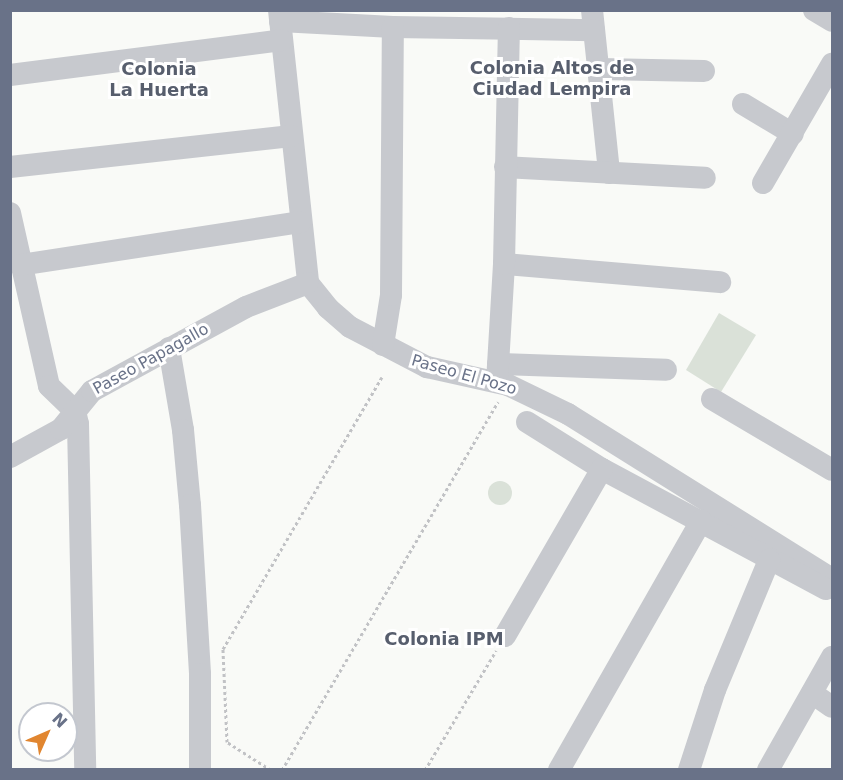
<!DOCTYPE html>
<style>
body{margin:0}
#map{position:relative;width:843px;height:780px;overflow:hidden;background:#f9faf7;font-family:"DejaVu Sans",sans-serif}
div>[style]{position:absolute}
.green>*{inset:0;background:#dae1d8}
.round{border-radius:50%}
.path>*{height:3px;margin-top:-1.5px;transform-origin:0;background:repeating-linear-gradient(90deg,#c1c2c5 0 3px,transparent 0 6px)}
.minor>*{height:22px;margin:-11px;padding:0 11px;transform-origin:11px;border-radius:11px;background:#c7c9ce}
span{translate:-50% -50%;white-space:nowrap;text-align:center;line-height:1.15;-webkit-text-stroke:6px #fff;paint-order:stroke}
.street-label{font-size:16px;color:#697288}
.neighbourhood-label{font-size:18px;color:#575e6d;font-weight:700}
.frame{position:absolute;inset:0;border:12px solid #697288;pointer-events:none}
.north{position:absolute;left:18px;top:702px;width:60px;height:60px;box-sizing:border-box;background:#fff;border:2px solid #c3c7cf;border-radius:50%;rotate:45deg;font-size:16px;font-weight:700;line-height:24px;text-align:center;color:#697288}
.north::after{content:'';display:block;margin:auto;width:21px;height:27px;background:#e18630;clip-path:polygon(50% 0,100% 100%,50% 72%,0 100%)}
</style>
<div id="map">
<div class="green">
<i style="clip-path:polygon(719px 313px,756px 335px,721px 392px,686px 370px)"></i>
<i class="round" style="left:488px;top:481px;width:24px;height:24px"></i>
</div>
<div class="path">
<i style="left:271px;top:770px;width:52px;rotate:-147.5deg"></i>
<i style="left:227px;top:742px;width:93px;rotate:-92.5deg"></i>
<i style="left:223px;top:649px;width:315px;rotate:-59.7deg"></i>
<i style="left:282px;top:770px;width:427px;rotate:-59.6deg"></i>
<i style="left:425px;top:770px;width:139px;rotate:-59.2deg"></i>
</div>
<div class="minor">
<i style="left:279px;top:10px;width:275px;rotate:83.9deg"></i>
<i style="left:308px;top:283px;width:32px;rotate:51deg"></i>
<i style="left:328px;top:308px;width:29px;rotate:41deg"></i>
<i style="left:350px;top:327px;width:87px;rotate:27.5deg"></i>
<i style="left:427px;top:367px;width:83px;rotate:12.5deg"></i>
<i style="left:508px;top:385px;width:67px;rotate:25.8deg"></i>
<i style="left:568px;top:414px;width:311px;rotate:32deg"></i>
<i style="left:592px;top:10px;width:164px;rotate:84deg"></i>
<i style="left:814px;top:10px;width:21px;rotate:31deg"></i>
<i style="left:280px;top:21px;width:113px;rotate:3deg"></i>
<i style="left:393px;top:27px;width:201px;rotate:0.9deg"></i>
<i style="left:599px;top:69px;width:105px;rotate:1.1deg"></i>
<i style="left:10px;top:75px;width:274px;rotate:-7.3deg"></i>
<i style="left:743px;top:104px;width:58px;rotate:31deg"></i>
<i style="left:10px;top:167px;width:283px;rotate:-6.3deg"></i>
<i style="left:505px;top:167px;width:200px;rotate:3.1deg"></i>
<i style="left:763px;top:183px;width:138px;rotate:-59.9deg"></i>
<i style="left:10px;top:213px;width:177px;rotate:77.3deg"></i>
<i style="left:49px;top:386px;width:36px;rotate:44deg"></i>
<i style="left:75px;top:411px;width:13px;rotate:77deg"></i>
<i style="left:78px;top:424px;width:346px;rotate:88.8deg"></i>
<i style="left:504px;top:264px;width:217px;rotate:4.8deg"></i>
<i style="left:20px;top:265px;width:283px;rotate:-8.7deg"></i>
<i style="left:383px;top:345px;width:51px;rotate:-80.9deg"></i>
<i style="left:391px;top:295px;width:268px;rotate:-89.6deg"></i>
<i style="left:169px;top:348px;width:83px;rotate:80.3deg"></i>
<i style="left:183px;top:430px;width:75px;rotate:84.7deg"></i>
<i style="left:190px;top:505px;width:169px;rotate:86.6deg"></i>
<i style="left:200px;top:674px;width:96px;rotate:90deg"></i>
<i style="left:498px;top:364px;width:168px;rotate:2deg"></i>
<i style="left:497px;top:382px;width:118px;rotate:-86.6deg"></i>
<i style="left:504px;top:264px;width:236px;rotate:-88.8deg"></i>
<i style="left:712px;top:399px;width:139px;rotate:30.6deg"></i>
<i style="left:527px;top:422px;width:89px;rotate:32.1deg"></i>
<i style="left:602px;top:469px;width:254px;rotate:28.2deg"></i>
<i style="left:10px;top:457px;width:58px;rotate:-28.8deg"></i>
<i style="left:61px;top:429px;width:49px;rotate:-50.8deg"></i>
<i style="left:92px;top:391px;width:175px;rotate:-28.6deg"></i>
<i style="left:246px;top:307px;width:66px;rotate:-21.2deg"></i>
<i style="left:505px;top:636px;width:193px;rotate:-59.9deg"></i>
<i style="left:812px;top:693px;width:24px;rotate:35deg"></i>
<i style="left:559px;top:770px;width:287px;rotate:-60.3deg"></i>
<i style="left:689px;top:770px;width:84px;rotate:-72deg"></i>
<i style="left:715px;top:690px;width:141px;rotate:-67.4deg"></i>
<i style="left:768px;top:770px;width:130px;rotate:-60.5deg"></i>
</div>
<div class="street-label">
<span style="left:151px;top:359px;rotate:-29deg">Paseo Papagallo</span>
<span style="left:464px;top:375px;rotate:16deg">Paseo El Pozo</span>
</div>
<div class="neighbourhood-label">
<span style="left:552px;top:79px">Colonia Altos de<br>Ciudad Lempira</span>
<span style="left:159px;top:80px">Colonia<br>La Huerta</span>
<span style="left:444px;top:639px">Colonia IPM</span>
</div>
<div class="frame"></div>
<div class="north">N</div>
</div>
